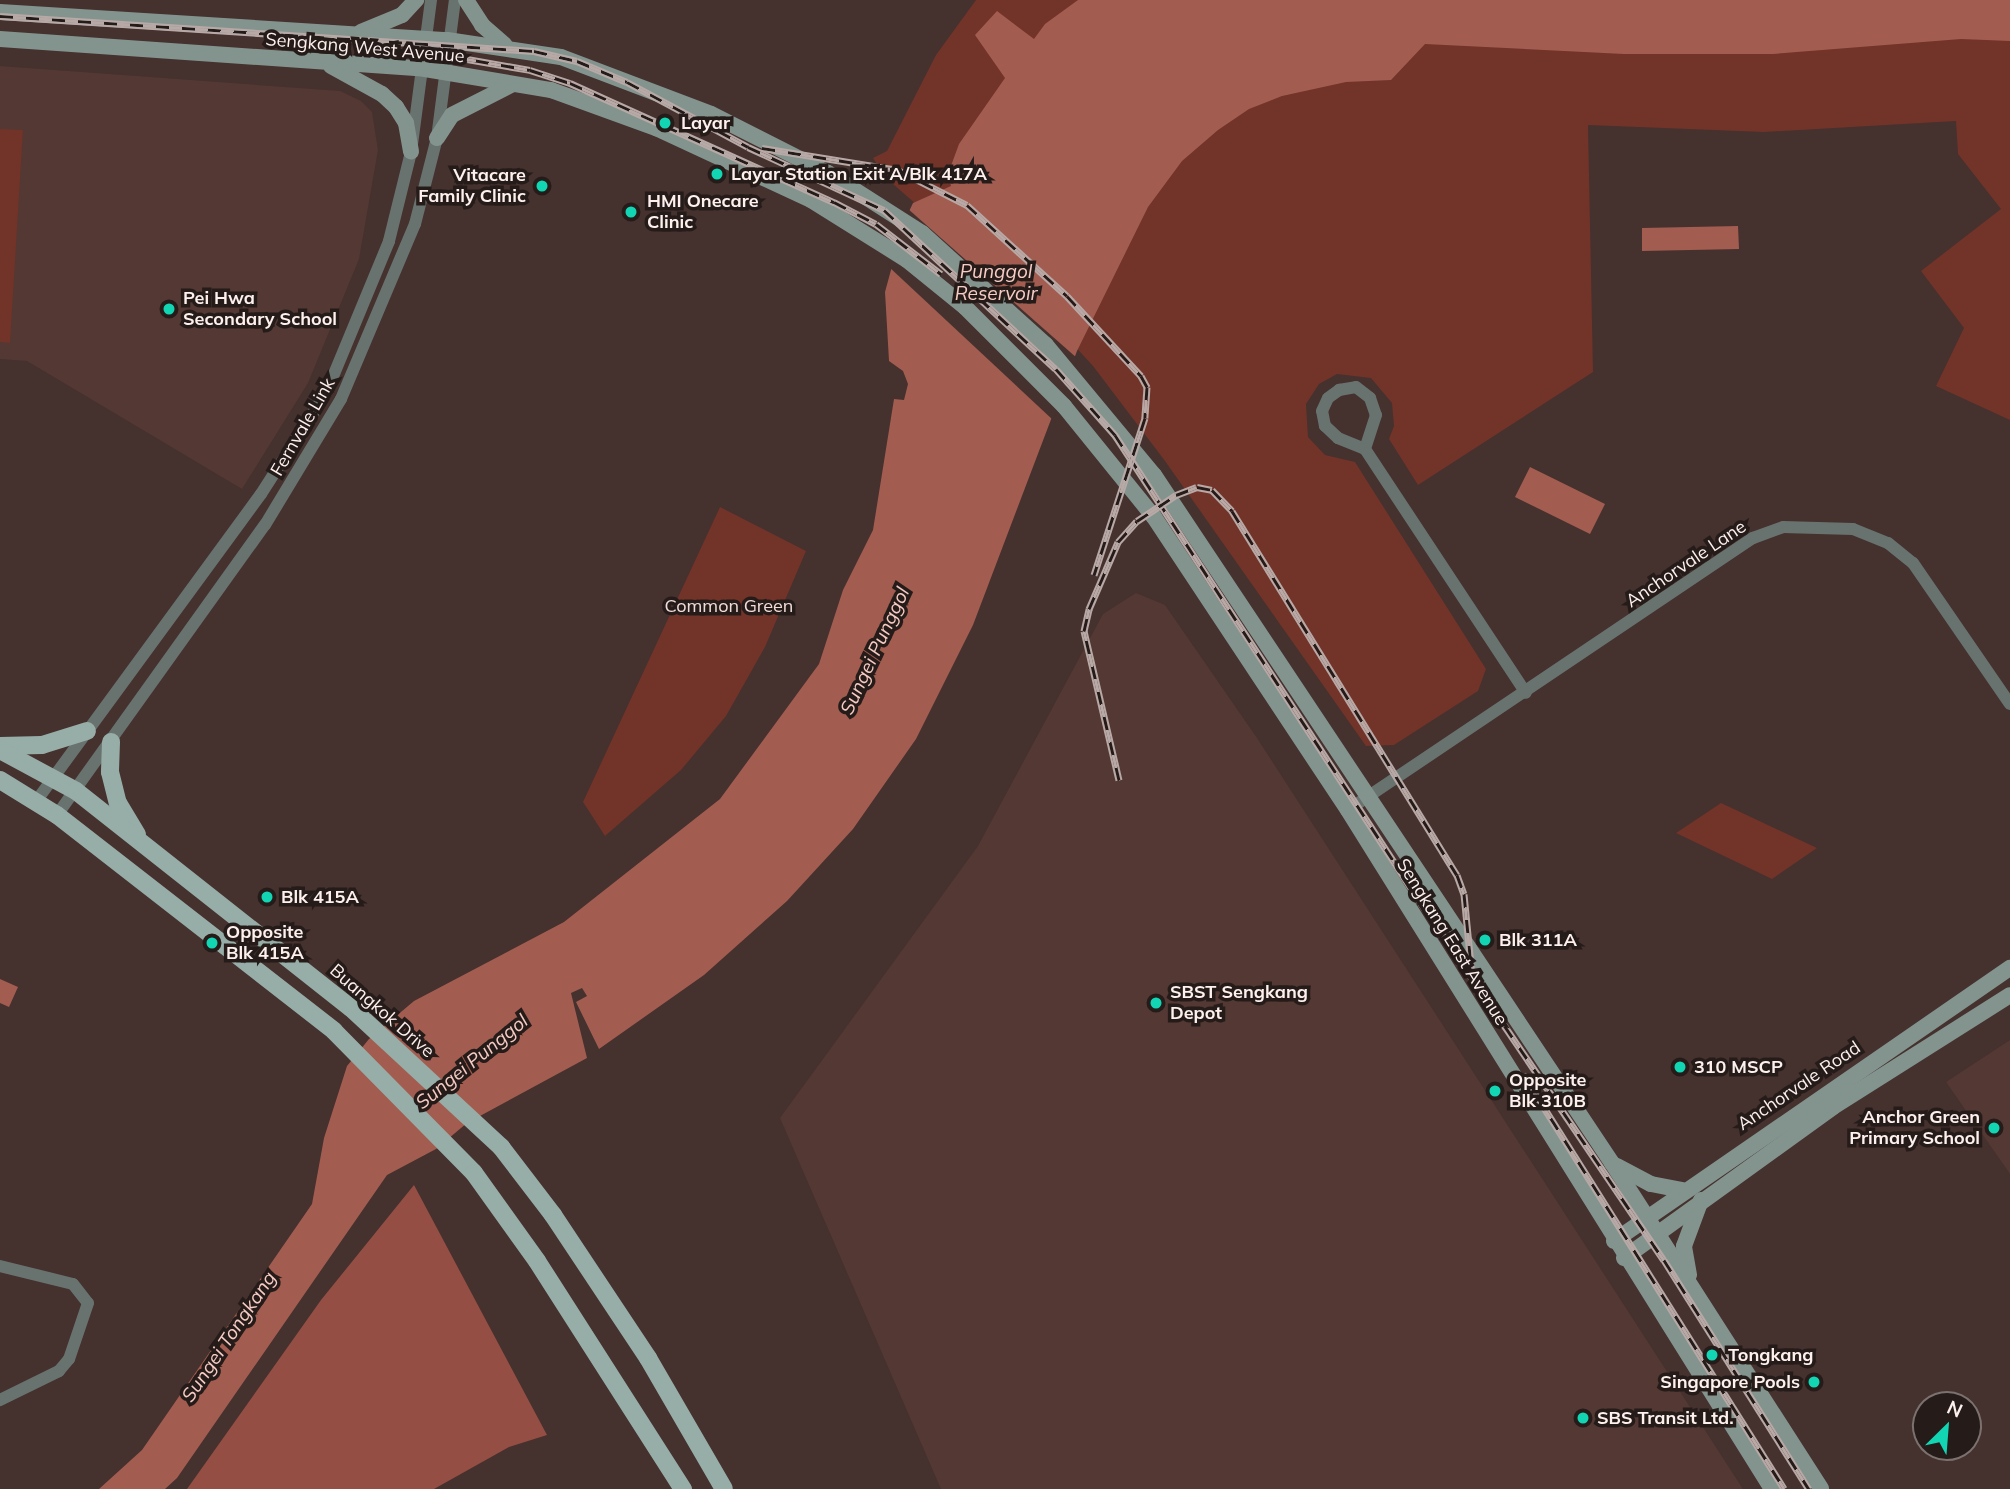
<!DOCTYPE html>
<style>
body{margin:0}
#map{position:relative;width:2010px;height:1489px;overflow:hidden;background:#45312e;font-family:Mulish,sans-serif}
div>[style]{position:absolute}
.built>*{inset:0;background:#533833}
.green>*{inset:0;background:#723329}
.forest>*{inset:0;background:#944e43}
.water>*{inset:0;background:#a35c50}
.pier>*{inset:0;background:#45312e}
.street>*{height:12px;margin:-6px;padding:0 6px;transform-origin:6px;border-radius:6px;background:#68736f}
.secondary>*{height:16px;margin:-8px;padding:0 8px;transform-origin:8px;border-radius:8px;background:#83948f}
.primary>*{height:18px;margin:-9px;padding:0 9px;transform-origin:9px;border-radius:9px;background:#97ada7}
.rail>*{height:7px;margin-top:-3.5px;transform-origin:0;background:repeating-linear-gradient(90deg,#251c1a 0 13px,#b8a9a6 0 26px);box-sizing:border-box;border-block:2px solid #b8a9a6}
.dots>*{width:19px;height:19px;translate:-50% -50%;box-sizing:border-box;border:4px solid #251c1a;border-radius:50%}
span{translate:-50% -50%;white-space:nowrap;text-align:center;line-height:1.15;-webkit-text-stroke:7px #251c1a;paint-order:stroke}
.street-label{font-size:18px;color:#fdf0ed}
.poi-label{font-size:18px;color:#fdf0ed;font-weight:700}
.left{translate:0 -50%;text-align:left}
.right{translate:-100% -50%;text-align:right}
.park-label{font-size:18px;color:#f2dcd8}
.water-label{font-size:19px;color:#f7ccc4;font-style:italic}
.north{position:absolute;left:1912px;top:1391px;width:70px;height:70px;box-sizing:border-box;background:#251c1a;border:2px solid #7b716e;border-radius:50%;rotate:25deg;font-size:19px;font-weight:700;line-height:28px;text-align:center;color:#fdf0ed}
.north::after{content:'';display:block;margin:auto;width:24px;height:32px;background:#12d5b4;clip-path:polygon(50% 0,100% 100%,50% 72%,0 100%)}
</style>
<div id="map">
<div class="built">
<i style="clip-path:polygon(0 66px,340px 91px,361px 101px,372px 112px,378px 150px,359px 259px,308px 383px,242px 489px,27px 361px,0 359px)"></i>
<i style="clip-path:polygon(1136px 593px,1165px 605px,1257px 738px,1743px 1489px,941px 1489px,780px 1118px,978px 846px,1103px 614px)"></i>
<i style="clip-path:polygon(2010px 1040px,2010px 1174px,1946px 1082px)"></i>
</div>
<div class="green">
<i style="clip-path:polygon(976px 0,1993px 0,2010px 12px,2010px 420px,1936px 386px,1964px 328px,1921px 271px,2001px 209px,1958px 154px,1956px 121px,1764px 132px,1588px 125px,1593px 372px,1418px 485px,1389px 439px,1394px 426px,1392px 403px,1371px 378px,1337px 374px,1319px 384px,1306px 404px,1308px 437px,1325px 455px,1355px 462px,1486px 669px,1478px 691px,1394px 745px,1366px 746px,1165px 461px,1093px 366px,1060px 330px,885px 177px,873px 158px,887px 151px,936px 55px)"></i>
<i style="clip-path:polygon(0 129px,23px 130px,10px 343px,0 342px)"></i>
<i style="clip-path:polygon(720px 507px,806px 551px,765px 647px,726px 716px,681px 770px,605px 836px,583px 802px)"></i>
<i style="clip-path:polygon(1721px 803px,1817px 848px,1772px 879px,1676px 833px)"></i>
</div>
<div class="forest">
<i style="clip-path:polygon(414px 1185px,547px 1435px,509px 1447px,434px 1489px,187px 1489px,321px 1300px)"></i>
</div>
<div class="water">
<i style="clip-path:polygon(1078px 0,2010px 0,2010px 41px,1961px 39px,1773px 54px,1624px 54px,1425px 44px,1391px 80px,1346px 82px,1282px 96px,1249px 109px,1218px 130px,1182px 161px,1148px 207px,1077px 351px,973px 625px,916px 739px,853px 829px,787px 901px,704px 975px,599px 1049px,576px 1002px,587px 996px,582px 988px,571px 993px,587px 1058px,467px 1123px,436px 1149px,387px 1175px,177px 1478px,165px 1489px,99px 1489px,142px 1450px,312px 1204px,324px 1138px,347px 1066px,369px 1039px,414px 1001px,564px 922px,720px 799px,819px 664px,843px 590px,873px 530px,894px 399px,904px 400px,908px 384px,903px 371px,889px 361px,885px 292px,904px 222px,913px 203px,951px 186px,948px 174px,959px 144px,1005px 78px,975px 35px,997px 11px,1034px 39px,1045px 24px)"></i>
<i style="clip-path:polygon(1738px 226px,1739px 249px,1642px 251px,1642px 228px)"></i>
<i style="clip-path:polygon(1530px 467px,1605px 504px,1590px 534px,1515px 497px)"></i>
<i style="clip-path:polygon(0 979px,18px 987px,9px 1007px,0 1003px)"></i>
</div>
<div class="pier">
<i style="clip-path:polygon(907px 208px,1078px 359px,1053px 420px,888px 266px)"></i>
</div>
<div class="street">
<i style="left:1356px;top:387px;width:18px;rotate:38deg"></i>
<i style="left:1370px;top:398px;width:18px;rotate:71deg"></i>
<i style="left:1376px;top:415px;width:36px;rotate:108deg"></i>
<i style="left:1365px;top:449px;width:29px;rotate:-158deg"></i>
<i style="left:1338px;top:438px;width:18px;rotate:-137deg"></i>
<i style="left:1325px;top:426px;width:15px;rotate:-101deg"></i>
<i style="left:1322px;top:411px;width:14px;rotate:-65deg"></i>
<i style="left:1328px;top:398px;width:14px;rotate:-36deg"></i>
<i style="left:1339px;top:390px;width:17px;rotate:-10deg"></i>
<i style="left:1365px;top:449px;width:292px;rotate:56.6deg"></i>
<i style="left:37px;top:800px;width:379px;rotate:-53.8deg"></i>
<i style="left:261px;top:494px;width:122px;rotate:-57.3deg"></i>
<i style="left:327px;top:391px;width:162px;rotate:-67.5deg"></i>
<i style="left:389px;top:241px;width:92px;rotate:-76.1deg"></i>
<i style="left:411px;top:152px;width:153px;rotate:-82.5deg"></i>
<i style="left:1348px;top:810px;width:488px;rotate:-33.9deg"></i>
<i style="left:1753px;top:538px;width:32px;rotate:-20deg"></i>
<i style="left:1783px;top:527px;width:70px;rotate:1.6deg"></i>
<i style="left:1853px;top:529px;width:38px;rotate:22deg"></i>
<i style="left:1888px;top:543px;width:32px;rotate:39deg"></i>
<i style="left:1913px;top:563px;width:171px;rotate:55.5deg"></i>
<i style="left:57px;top:815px;width:357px;rotate:-54.4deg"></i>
<i style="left:265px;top:525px;width:147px;rotate:-58.9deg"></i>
<i style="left:341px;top:399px;width:190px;rotate:-67.1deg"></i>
<i style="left:415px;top:224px;width:89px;rotate:-75.7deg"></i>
<i style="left:437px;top:138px;width:139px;rotate:-82.6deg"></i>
<i style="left:0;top:1266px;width:75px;rotate:13.9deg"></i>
<i style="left:73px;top:1284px;width:24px;rotate:52deg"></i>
<i style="left:88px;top:1303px;width:59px;rotate:108.7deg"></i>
<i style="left:69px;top:1359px;width:16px;rotate:130deg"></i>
<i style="left:59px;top:1371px;width:66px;rotate:153.8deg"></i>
</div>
<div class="secondary">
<i style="left:466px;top:0;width:30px;rotate:57deg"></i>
<i style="left:482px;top:25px;width:30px;rotate:41deg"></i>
<i style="left:0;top:12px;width:448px;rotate:3.6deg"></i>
<i style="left:447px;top:40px;width:115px;rotate:8.5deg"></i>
<i style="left:561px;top:57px;width:160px;rotate:20.8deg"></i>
<i style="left:711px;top:114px;width:131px;rotate:26.8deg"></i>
<i style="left:828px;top:173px;width:112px;rotate:32.6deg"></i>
<i style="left:922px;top:233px;width:167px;rotate:42.1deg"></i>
<i style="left:1046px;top:345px;width:169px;rotate:50.3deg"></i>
<i style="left:1154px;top:475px;width:827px;rotate:56.35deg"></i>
<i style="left:1612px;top:1163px;width:387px;rotate:57.3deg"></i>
<i style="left:361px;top:32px;width:44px;rotate:-22.5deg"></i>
<i style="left:402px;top:15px;width:21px;rotate:-47deg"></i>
<i style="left:0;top:39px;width:420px;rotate:4deg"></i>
<i style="left:419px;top:68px;width:134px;rotate:9.5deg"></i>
<i style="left:551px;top:90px;width:112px;rotate:19.9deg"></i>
<i style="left:656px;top:128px;width:171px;rotate:24.9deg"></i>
<i style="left:811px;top:200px;width:113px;rotate:32deg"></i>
<i style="left:907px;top:260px;width:75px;rotate:39deg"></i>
<i style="left:965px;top:307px;width:140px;rotate:45deg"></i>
<i style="left:1064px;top:406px;width:143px;rotate:51deg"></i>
<i style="left:1154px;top:517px;width:351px;rotate:56.5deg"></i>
<i style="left:1348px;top:810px;width:801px;rotate:58.02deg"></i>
<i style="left:331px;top:66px;width:58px;rotate:28.8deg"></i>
<i style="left:382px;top:94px;width:19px;rotate:43deg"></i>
<i style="left:396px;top:107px;width:19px;rotate:58deg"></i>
<i style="left:406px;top:123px;width:29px;rotate:80deg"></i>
<i style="left:437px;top:138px;width:27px;rotate:-57deg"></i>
<i style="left:452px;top:115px;width:68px;rotate:-26.9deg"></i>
<i style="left:1617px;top:1166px;width:38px;rotate:28deg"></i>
<i style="left:1651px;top:1184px;width:32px;rotate:11deg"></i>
<i style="left:1614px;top:1241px;width:481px;rotate:-34.6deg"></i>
<i style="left:1624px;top:1258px;width:258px;rotate:-35.8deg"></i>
<i style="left:1833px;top:1107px;width:209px;rotate:-32.3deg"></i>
<i style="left:1689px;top:1275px;width:29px;rotate:-100deg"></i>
<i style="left:1684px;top:1246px;width:49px;rotate:-69.7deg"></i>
</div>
<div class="primary">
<i style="left:111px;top:742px;width:30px;rotate:92deg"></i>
<i style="left:110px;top:772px;width:32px;rotate:76deg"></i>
<i style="left:118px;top:803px;width:37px;rotate:59deg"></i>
<i style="left:0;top:746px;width:42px;rotate:-1.4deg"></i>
<i style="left:42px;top:745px;width:47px;rotate:-17.3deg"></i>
<i style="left:0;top:750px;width:86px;rotate:28.3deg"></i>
<i style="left:76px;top:791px;width:350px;rotate:38.3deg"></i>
<i style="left:351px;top:1008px;width:205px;rotate:42.8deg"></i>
<i style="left:501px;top:1147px;width:86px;rotate:52.6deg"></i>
<i style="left:553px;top:1215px;width:172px;rotate:56.4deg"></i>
<i style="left:648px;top:1358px;width:151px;rotate:59.9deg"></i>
<i style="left:0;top:780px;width:67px;rotate:31.6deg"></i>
<i style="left:57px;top:815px;width:351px;rotate:37.9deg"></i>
<i style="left:334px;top:1031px;width:199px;rotate:45.4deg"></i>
<i style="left:474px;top:1173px;width:108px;rotate:54.4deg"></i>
<i style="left:537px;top:1261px;width:271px;rotate:57.4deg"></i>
</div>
<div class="rail">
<i style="left:0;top:16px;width:535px;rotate:3.75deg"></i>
<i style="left:534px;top:51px;width:44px;rotate:13.1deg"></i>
<i style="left:577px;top:61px;width:54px;rotate:22.8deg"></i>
<i style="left:627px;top:82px;width:137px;rotate:28.2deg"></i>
<i style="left:748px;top:147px;width:150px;rotate:24.9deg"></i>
<i style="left:884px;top:210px;width:234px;rotate:42.8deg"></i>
<i style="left:1056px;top:369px;width:89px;rotate:48.2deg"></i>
<i style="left:1115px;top:435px;width:552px;rotate:56.83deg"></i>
<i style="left:1417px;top:897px;width:439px;rotate:55.8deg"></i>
<i style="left:1664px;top:1260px;width:271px;rotate:57.7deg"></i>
<i style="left:450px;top:56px;width:81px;rotate:9.9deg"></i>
<i style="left:530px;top:70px;width:42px;rotate:18deg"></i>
<i style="left:570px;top:83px;width:290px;rotate:24.3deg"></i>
<i style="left:834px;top:202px;width:47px;rotate:27.6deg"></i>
<i style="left:876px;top:224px;width:82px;rotate:37.6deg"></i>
<i style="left:762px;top:148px;width:138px;rotate:9.2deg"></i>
<i style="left:898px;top:170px;width:77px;rotate:26.9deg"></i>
<i style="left:967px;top:205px;width:135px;rotate:42.3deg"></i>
<i style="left:1067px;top:296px;width:109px;rotate:47.2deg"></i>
<i style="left:1141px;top:376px;width:13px;rotate:61deg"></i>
<i style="left:1147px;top:387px;width:31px;rotate:94deg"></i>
<i style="left:1145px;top:418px;width:165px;rotate:108deg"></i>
<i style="left:1119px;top:780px;width:153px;rotate:-103.2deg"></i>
<i style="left:1084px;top:631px;width:23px;rotate:-77deg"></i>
<i style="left:1089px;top:609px;width:73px;rotate:-66.6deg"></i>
<i style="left:1118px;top:542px;width:28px;rotate:-48deg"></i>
<i style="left:1137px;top:521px;width:47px;rotate:-33.7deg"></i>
<i style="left:1176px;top:495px;width:22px;rotate:-21deg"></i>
<i style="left:1197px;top:487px;width:15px;rotate:11deg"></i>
<i style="left:1212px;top:490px;width:29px;rotate:46deg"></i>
<i style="left:1232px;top:511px;width:428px;rotate:58.3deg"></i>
<i style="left:1457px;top:875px;width:20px;rotate:70deg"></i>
<i style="left:1464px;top:894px;width:81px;rotate:84.4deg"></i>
<i style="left:1523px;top:1074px;width:490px;rotate:57.8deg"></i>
</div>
<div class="dots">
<i style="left:665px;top:123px;background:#12d5b4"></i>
<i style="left:717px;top:174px;background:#12d5b4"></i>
<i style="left:542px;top:186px;background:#12d5b4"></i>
<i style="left:631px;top:212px;background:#12d5b4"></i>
<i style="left:169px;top:309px;background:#12d5b4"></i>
<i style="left:267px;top:897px;background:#12d5b4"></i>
<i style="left:1485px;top:940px;background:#12d5b4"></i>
<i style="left:212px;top:943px;background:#12d5b4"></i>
<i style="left:1156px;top:1003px;background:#12d5b4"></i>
<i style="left:1680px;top:1067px;background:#12d5b4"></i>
<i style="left:1495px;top:1091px;background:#12d5b4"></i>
<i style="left:1994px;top:1128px;background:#12d5b4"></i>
<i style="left:1712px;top:1355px;background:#12d5b4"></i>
<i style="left:1814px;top:1382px;background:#12d5b4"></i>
<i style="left:1583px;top:1418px;background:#12d5b4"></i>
</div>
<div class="street-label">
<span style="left:365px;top:48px;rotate:5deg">Sengkang West Avenue</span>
<span style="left:303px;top:427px;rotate:-60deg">Fernvale Link</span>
<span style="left:1686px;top:564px;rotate:-34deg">Anchorvale Lane</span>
<span style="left:1452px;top:942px;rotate:58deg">Sengkang East Avenue</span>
<span style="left:382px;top:1011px;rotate:41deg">Buangkok Drive</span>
<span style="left:1799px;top:1086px;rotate:-34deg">Anchorvale Road</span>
</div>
<div class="poi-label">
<span class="left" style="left:681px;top:123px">Layar</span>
<span class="left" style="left:731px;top:174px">Layar Station Exit A/Blk 417A</span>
<span class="right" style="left:526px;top:186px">Vitacare<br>Family Clinic</span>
<span class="left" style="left:647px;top:212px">HMI Onecare<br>Clinic</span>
<span class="left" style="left:183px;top:309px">Pei Hwa<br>Secondary School</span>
<span class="left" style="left:281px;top:897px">Blk 415A</span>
<span class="left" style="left:226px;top:943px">Opposite<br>Blk 415A</span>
<span class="left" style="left:1499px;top:940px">Blk 311A</span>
<span class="left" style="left:1170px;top:1003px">SBST Sengkang<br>Depot</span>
<span class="left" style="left:1694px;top:1067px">310 MSCP</span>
<span class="left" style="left:1509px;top:1091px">Opposite<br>Blk 310B</span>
<span class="right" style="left:1980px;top:1128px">Anchor Green<br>Primary School</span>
<span class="left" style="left:1728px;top:1355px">Tongkang</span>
<span class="right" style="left:1800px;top:1382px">Singapore Pools</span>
<span class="left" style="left:1597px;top:1418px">SBS Transit Ltd.</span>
</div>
<div class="park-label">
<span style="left:729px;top:606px">Common Green</span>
</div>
<div class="water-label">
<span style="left:996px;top:283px">Punggol<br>Reservoir</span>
<span style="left:875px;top:651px;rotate:-65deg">Sungei Punggol</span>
<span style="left:472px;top:1062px;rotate:-39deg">Sungei Punggol</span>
<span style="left:229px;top:1337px;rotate:-56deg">Sungei Tongkang</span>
</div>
<div class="north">N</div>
</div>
